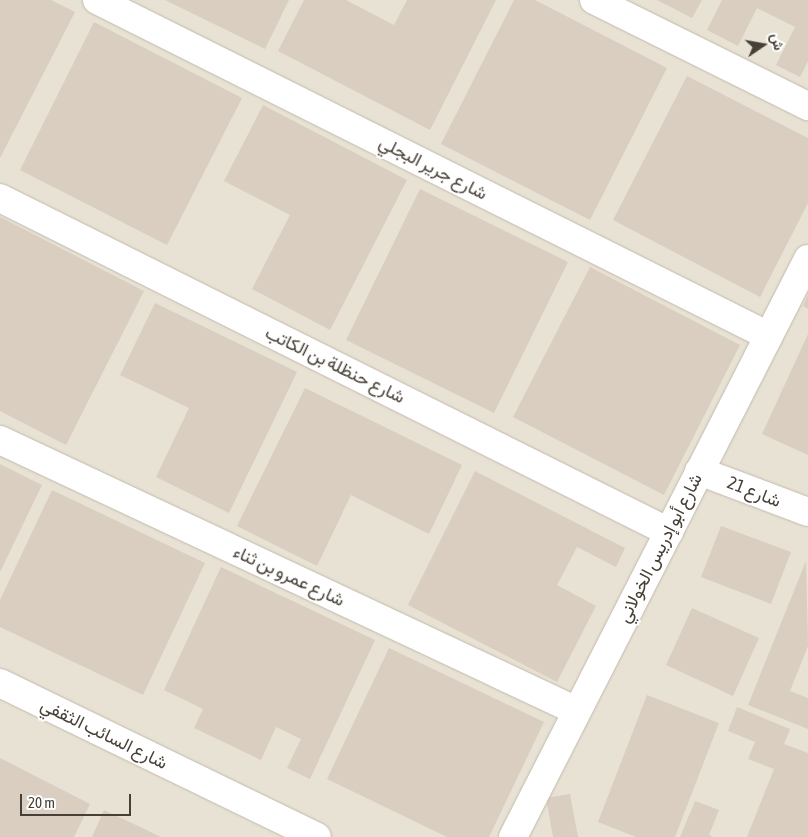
<!DOCTYPE html>
<meta charset="utf-8">
<style>
body{margin:0}
#map{position:relative;width:808px;height:837px;overflow:hidden;background:#f4f0e7;font-family:"Asap Condensed",Vazirmatn,sans-serif}
div>[style]{position:absolute}
.residential>*{inset:0;background:#e8e2d5}
.building>*{inset:0;background:#d9cebf}
.roads{filter:drop-shadow(0 0 1px #c3baac) drop-shadow(0 0 1px #c3baac)}
.street>*{height:28px;margin:-14px;padding:0 14px;transform-origin:14px;border-radius:14px;background:#fff}
span{translate:-50% -50%;white-space:nowrap;text-align:center;line-height:1.15;-webkit-text-stroke:4px #fff;paint-order:stroke}
.street-label{font-size:18px;color:#474036}
.north{position:absolute;left:738px;top:20px;width:50px;height:50px;-webkit-text-stroke:4px #fff;paint-order:stroke;rotate:78deg;font-size:14px;font-weight:700;line-height:20px;text-align:center;color:#474036}
.north::after{content:'';display:block;margin:auto;width:18px;height:22px;background:#474036;clip-path:polygon(50% 0,100% 100%,50% 72%,0 100%)}
.scale{position:absolute;left:20px;top:794px;width:111px;height:22px;box-sizing:border-box;border:2px solid #474036;border-top:0;padding-left:6px;font-size:15px;line-height:18px;white-space:nowrap;color:#474036;-webkit-text-stroke:4px #fff;paint-order:stroke}
</style>
<div id="map">
<div class="residential">
<i style="clip-path:polygon(0 0,808px 0,808px 837px,0 837px)"></i>
</div>
<div class="building">
<i style="clip-path:polygon(0 0,51px 0,75px 12px,0 158px)"></i>
<i style="clip-path:polygon(165px 0,289px 0,265px 49px)"></i>
<i style="clip-path:polygon(304px 0,346px 0,394px 25px,407px 0,496px 0,430px 130px,278px 51px)"></i>
<i style="clip-path:polygon(514px 0,535px 0,667px 68px,590px 220px,441px 144px)"></i>
<i style="clip-path:polygon(657px 0,702px 0,692px 18px)"></i>
<i style="clip-path:polygon(722px 0,808px 0,808px 61px,800px 77px,776px 65px,795px 27px,757px 8px,738px 46px,707px 30px)"></i>
<i style="clip-path:polygon(94px 22px,242px 98px,167px 245px,20px 170px)"></i>
<i style="clip-path:polygon(687px 76px,808px 138px,808px 203px,760px 297px,613px 220px)"></i>
<i style="clip-path:polygon(263px 105px,407px 180px,330px 330px,252px 289px,290px 215px,224px 181px)"></i>
<i style="clip-path:polygon(420px 189px,568px 262px,494px 413px,346px 340px)"></i>
<i style="clip-path:polygon(0 217px,144px 291px,66px 445px,0 411px)"></i>
<i style="clip-path:polygon(590px 267px,740px 345px,664px 495px,513px 417px)"></i>
<i style="clip-path:polygon(808px 295px,808px 309px,803px 306px)"></i>
<i style="clip-path:polygon(155px 303px,297px 372px,229px 513px,156px 477px,189px 408px,120px 375px)"></i>
<i style="clip-path:polygon(808px 334px,808px 455px,762px 434px)"></i>
<i style="clip-path:polygon(305px 388px,462px 465px,429px 534px,351px 495px,317px 566px,237px 526px)"></i>
<i style="clip-path:polygon(0 464px,42px 485px,0 572px)"></i>
<i style="clip-path:polygon(475px 471px,625px 548px,616px 567px,577px 547px,557px 585px,596px 606px,557px 682px,408px 605px)"></i>
<i style="clip-path:polygon(52px 490px,205px 563px,143px 695px,0 627px,0 600px)"></i>
<i style="clip-path:polygon(721px 526px,791px 552px,771px 604px,701px 577px)"></i>
<i style="clip-path:polygon(806px 561px,808px 646px,790px 691px,808px 698px,808px 729px,748px 705px)"></i>
<i style="clip-path:polygon(221px 567px,375px 640px,310px 779px,287px 768px,301px 739px,276px 727px,261px 760px,194px 728px,203px 709px,164px 690px)"></i>
<i style="clip-path:polygon(692px 608px,759px 638px,733px 696px,666px 665px)"></i>
<i style="clip-path:polygon(389px 648px,544px 722px,489px 837px,447px 837px,327px 779px)"></i>
<i style="clip-path:polygon(647px 695px,719px 723px,675px 837px,636px 837px,598px 822px)"></i>
<i style="clip-path:polygon(737px 707px,790px 729px,784px 744px,808px 753px,808px 837px,747px 837px,774px 769px,748px 759px,755px 742px,728px 731px)"></i>
<i style="clip-path:polygon(0 758px,90px 804px,74px 837px,0 837px)"></i>
<i style="clip-path:polygon(570px 794px,578px 837px,553px 837px,546px 798px)"></i>
<i style="clip-path:polygon(695px 801px,719px 810px,709px 835px,713px 837px,680px 837px)"></i>
<i style="clip-path:polygon(104px 810px,136px 825px,161px 837px,92px 837px)"></i>
</div>
<div class="roads">
<div class="street">
<i style="left:97px;top:0;width:751px;rotate:26.57deg"></i>
<i style="left:594px;top:0;width:239px;rotate:26.4deg"></i>
<i style="left:0;top:198px;width:748px;rotate:26.53deg"></i>
<i style="left:0;top:440px;width:637px;rotate:25.16deg"></i>
<i style="left:699px;top:471px;width:116px;rotate:20.6deg"></i>
<i style="left:0;top:683px;width:352px;rotate:25.9deg"></i>
<i style="left:513px;top:837px;width:649px;rotate:-62.96deg"></i>
</div>
</div>
<div class="street-label">
<span style="left:433px;top:168px;rotate:27deg">شارع جرير البجلي</span>
<span style="left:335px;top:365px;rotate:26deg">شارع حنظلة بن الكاتب</span>
<span style="left:754px;top:492px;rotate:21deg">شارع 21</span>
<span style="left:660px;top:548px;rotate:-63deg">شارع أبو إدريس الخولاني</span>
<span style="left:289px;top:576px;rotate:25deg">شارع عمرو بن ثناء</span>
<span style="left:104px;top:734px;rotate:26deg">شارع السائب الثقفي</span>
</div>
<div class="north">ش</div>
<div class="scale">20 m</div>
</div>
